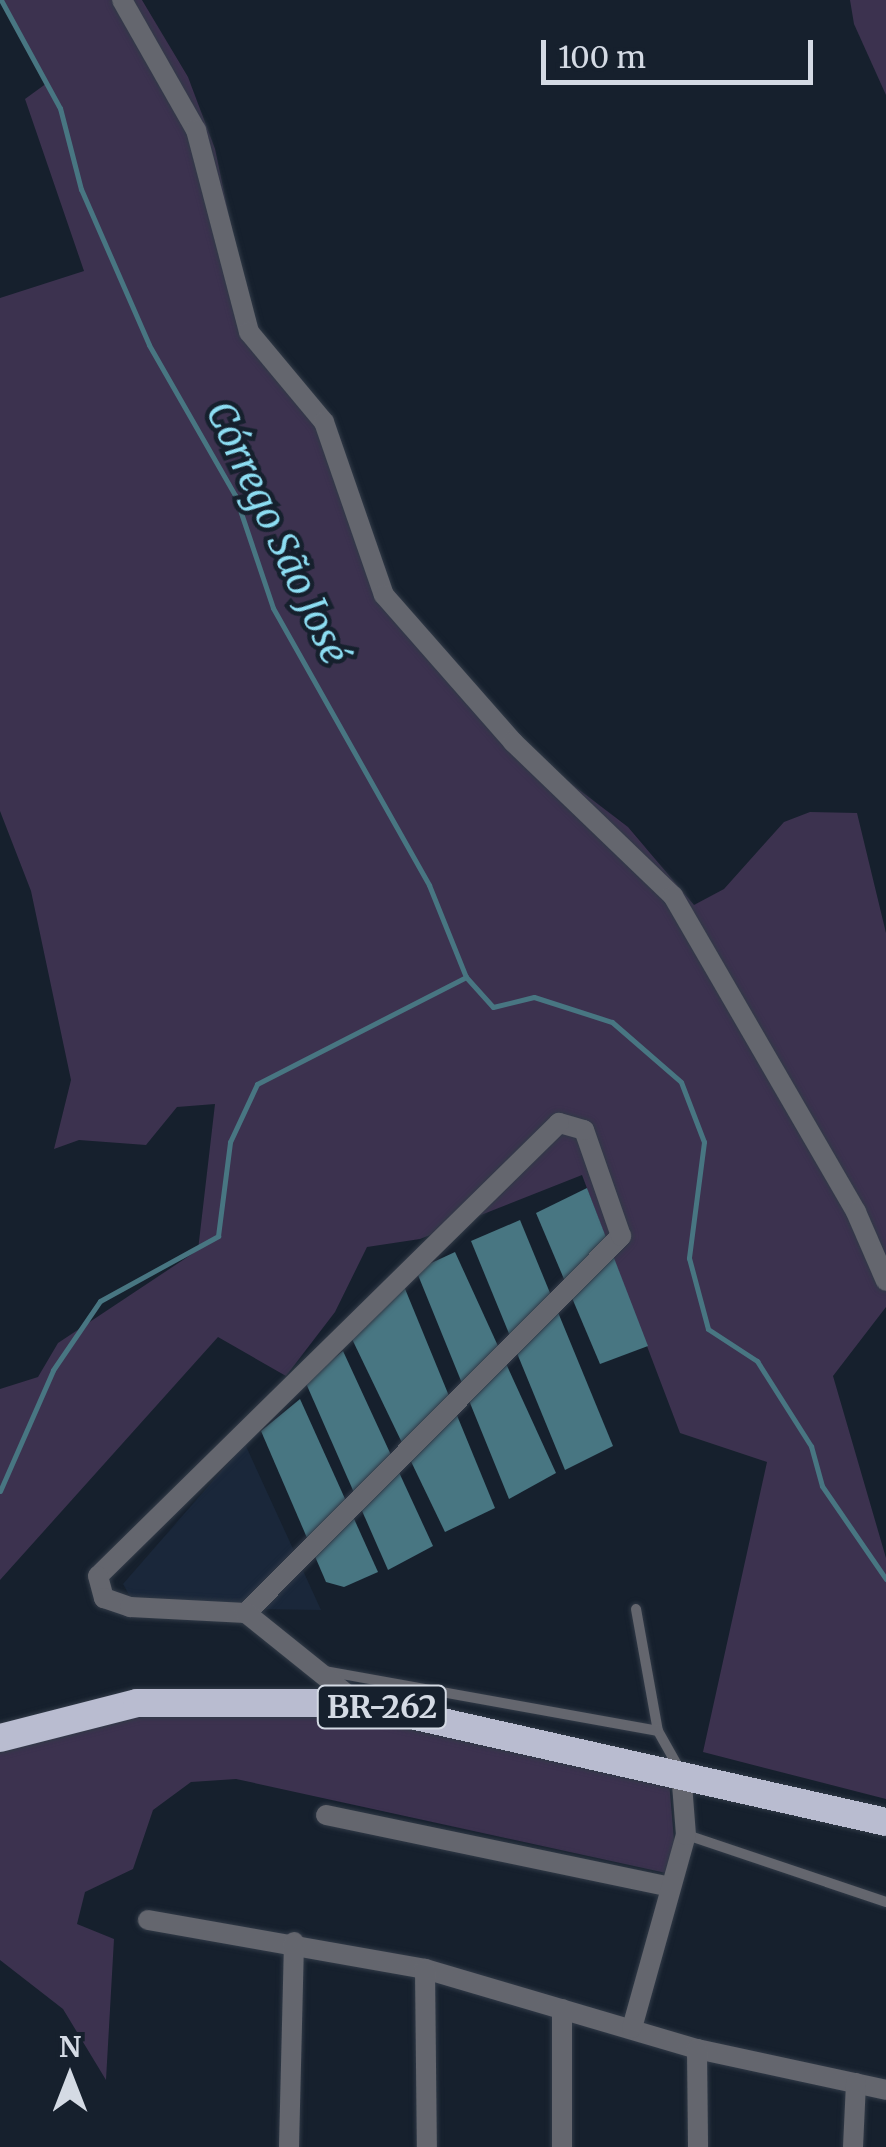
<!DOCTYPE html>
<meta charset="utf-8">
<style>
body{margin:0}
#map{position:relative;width:886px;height:2147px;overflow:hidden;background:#16202d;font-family:Merriweather,serif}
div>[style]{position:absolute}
.built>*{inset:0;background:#1a273a}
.green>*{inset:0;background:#3c324f}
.water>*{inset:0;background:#487682}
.stream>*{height:5px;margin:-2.5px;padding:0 2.5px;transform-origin:2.5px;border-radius:2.5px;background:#487682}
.roads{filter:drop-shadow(0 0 2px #313a47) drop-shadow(0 0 2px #313a47)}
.service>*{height:10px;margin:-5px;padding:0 5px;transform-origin:5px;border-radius:5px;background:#64666e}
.minor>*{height:20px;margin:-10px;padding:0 10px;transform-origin:10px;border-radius:10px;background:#64666e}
.tertiary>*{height:20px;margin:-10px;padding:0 10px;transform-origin:10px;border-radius:10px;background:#64666e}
.trunk>*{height:28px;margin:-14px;padding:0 14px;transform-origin:14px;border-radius:14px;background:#b9bcd0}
span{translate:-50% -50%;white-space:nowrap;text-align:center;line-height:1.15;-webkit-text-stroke:9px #16202d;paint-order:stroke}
.shield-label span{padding:2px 8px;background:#16202d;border:2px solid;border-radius:8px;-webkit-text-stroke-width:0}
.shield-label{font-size:32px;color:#d4dae4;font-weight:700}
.water-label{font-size:38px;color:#8cddf2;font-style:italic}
.north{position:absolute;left:20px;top:2027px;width:100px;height:100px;-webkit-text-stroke:8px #16202d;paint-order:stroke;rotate:0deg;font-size:28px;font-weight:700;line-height:40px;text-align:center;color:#d4dae4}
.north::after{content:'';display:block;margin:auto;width:35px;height:45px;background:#d4dae4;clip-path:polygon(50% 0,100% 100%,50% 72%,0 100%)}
.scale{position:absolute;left:541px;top:40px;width:272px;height:45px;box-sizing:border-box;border:5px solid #d4dae4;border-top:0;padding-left:12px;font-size:30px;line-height:35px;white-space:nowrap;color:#d4dae4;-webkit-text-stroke:8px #16202d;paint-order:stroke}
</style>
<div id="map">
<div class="built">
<i style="clip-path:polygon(245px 1444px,321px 1610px,136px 1607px,123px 1584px)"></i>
</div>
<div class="green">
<i style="clip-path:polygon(3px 0,142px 0,188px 77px,215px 149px,252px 326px,328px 417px,383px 596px,502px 731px,628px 827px,694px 905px,724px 889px,784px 822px,810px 812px,857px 813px,886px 933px,886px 1307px,833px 1376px,886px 1558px,886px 1799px,703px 1752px,767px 1462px,680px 1433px,582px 1175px,420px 1239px,367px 1247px,335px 1312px,286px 1376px,218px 1337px,0 1580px,0 1389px,38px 1377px,58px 1343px,198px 1250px,215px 1104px,177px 1107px,146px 1145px,79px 1140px,54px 1149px,71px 1080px,31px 891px,0 811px,0 298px,84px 271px,25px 99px,47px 83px)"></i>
<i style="clip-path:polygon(850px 0,886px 0,886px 95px,854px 24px)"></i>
<i style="clip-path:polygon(225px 1701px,410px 1719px,669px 1780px,675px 1852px,666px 1873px,236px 1779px,191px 1782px,153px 1810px,133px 1869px,85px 1892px,77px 1924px,114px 1939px,106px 2080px,63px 2009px,0 1960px,0 1734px)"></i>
</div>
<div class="water">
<i style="clip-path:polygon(587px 1188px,648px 1346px,600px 1364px,536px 1213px)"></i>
<i style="clip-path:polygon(520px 1220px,613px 1446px,565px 1470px,471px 1241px)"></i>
<i style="clip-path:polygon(455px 1252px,556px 1473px,509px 1499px,416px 1270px)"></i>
<i style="clip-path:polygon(401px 1279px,495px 1508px,445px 1532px,352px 1339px)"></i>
<i style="clip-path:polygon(343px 1351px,433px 1546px,388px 1570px,305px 1381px)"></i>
<i style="clip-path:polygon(300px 1399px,378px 1572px,344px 1587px,326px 1582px,261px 1431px)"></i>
</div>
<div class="stream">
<i style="left:1px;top:0;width:123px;rotate:61.4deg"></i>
<i style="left:60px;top:108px;width:84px;rotate:75.5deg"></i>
<i style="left:81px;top:189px;width:170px;rotate:66.4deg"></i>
<i style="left:149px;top:345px;width:173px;rotate:60.2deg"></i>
<i style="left:235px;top:495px;width:119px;rotate:71.4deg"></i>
<i style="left:273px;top:608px;width:318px;rotate:60.6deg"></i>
<i style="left:429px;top:885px;width:99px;rotate:68.1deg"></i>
<i style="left:466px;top:977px;width:40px;rotate:48deg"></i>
<i style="left:493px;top:1007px;width:42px;rotate:-13.7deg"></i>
<i style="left:534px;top:997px;width:82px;rotate:17.8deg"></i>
<i style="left:612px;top:1022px;width:91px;rotate:41deg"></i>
<i style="left:681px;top:1082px;width:64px;rotate:69deg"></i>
<i style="left:704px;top:1142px;width:117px;rotate:97.4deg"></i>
<i style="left:689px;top:1258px;width:73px;rotate:75deg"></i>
<i style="left:708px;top:1329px;width:59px;rotate:33.1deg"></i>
<i style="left:757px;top:1361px;width:101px;rotate:57.6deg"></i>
<i style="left:811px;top:1446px;width:41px;rotate:74.6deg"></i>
<i style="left:822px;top:1486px;width:113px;rotate:55.5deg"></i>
<i style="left:0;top:1491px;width:132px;rotate:-66.3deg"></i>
<i style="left:53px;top:1370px;width:83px;rotate:-55.7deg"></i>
<i style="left:100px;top:1301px;width:135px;rotate:-28.8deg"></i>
<i style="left:218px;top:1236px;width:95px;rotate:-82.7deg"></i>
<i style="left:230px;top:1142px;width:64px;rotate:-65deg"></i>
<i style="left:257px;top:1084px;width:235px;rotate:-27.1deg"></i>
</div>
<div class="roads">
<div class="service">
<i style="left:636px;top:1609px;width:124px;rotate:79.8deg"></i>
<i style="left:658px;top:1731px;width:45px;rotate:60.6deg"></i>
<i style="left:325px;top:1671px;width:338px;rotate:10.2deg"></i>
<i style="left:687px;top:1835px;width:210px;rotate:18.6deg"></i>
</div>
<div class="minor">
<i style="left:246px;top:1613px;width:532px;rotate:-45.15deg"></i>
<i style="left:621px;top:1236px;width:112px;rotate:-109.2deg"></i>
<i style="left:584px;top:1130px;width:26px;rotate:-164deg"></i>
<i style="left:559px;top:1123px;width:646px;rotate:135.5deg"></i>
<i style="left:98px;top:1576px;width:23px;rotate:75deg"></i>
<i style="left:104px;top:1598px;width:28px;rotate:19deg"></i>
<i style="left:130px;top:1607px;width:116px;rotate:3deg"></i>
<i style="left:246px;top:1613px;width:144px;rotate:38.8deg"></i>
<i style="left:326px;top:1815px;width:351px;rotate:11.8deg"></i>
<i style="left:148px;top:1920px;width:281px;rotate:10deg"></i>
<i style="left:425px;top:1969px;width:284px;rotate:16.4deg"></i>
<i style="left:697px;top:2049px;width:193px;rotate:12.2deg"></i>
<i style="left:425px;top:1969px;width:178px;rotate:89.4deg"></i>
<i style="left:632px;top:2028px;width:200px;rotate:-74.4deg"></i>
<i style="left:686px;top:1835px;width:63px;rotate:-94.5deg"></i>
<i style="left:697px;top:2049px;width:98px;rotate:89.4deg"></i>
<i style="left:289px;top:2147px;width:205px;rotate:-88.6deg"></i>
<i style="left:562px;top:2147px;width:138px;rotate:-90deg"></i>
<i style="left:853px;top:2147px;width:64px;rotate:-87.3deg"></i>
</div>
<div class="tertiary">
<i style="left:122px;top:0;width:150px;rotate:60.4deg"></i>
<i style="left:196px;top:130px;width:209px;rotate:75.3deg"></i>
<i style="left:249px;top:332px;width:117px;rotate:50.2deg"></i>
<i style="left:324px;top:422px;width:183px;rotate:70.9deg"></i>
<i style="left:384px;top:595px;width:196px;rotate:48.7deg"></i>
<i style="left:513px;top:742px;width:222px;rotate:43.9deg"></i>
<i style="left:673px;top:896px;width:365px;rotate:59.9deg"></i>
<i style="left:856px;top:1212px;width:75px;rotate:66.5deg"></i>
</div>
<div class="trunk">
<i style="left:0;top:1738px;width:141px;rotate:-14.3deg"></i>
<i style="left:137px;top:1703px;width:221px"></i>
<i style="left:358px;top:1703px;width:541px;rotate:12.7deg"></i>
</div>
</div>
<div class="shield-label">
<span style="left:382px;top:1707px">BR-262</span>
</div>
<div class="water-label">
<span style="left:277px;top:533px;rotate:65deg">Córrego São José</span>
</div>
<div class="north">N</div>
<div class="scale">100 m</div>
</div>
